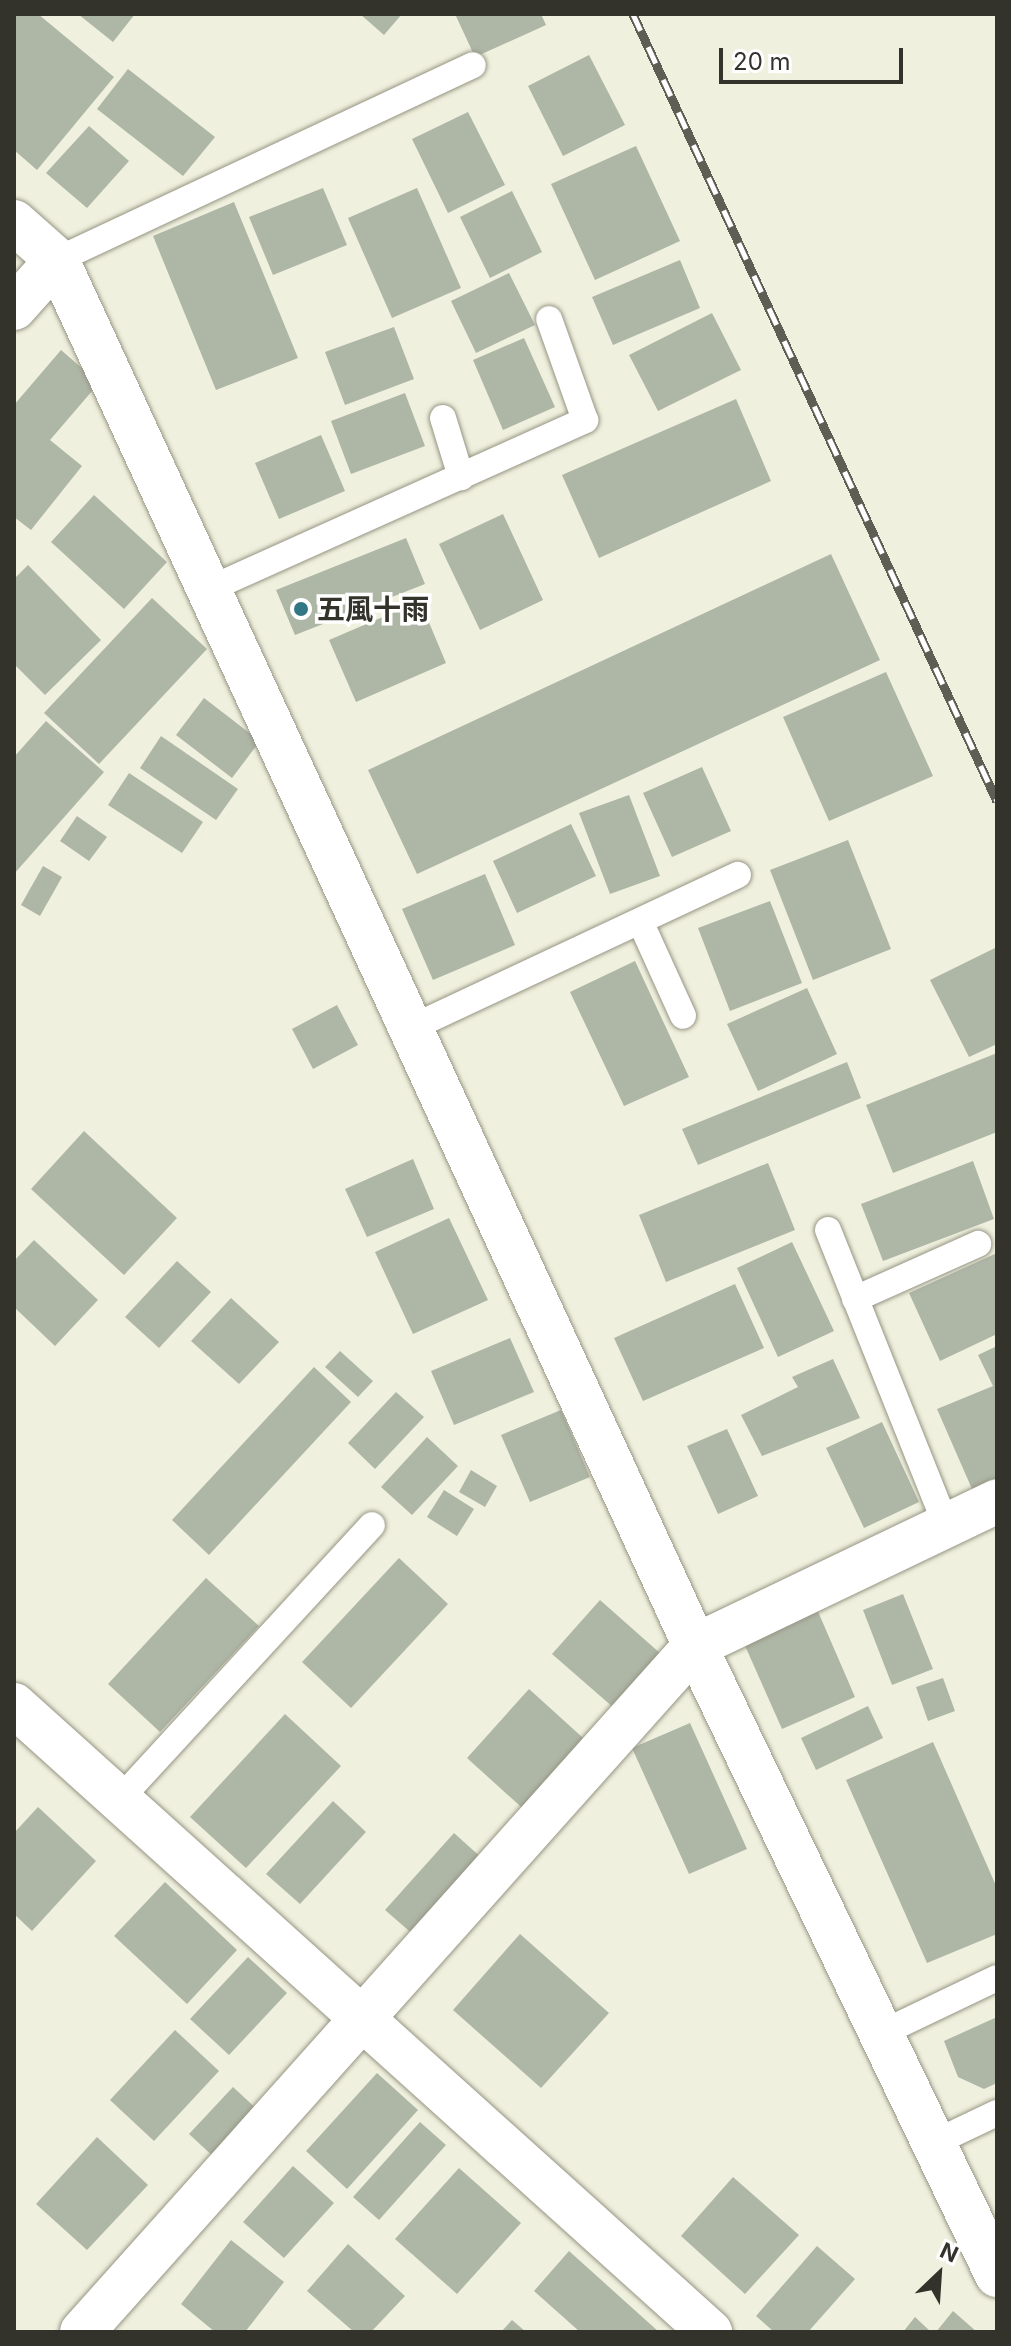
<!DOCTYPE html>
<meta charset="utf-8">
<style>
body{margin:0}
#map{position:relative;width:1011px;height:2346px;overflow:hidden;background:#f0f0de;font-family:Inter,"Noto Sans JP",sans-serif}
div>[style]{position:absolute}
.building>*{inset:0;background:#aeb6a6}
.roads{filter:drop-shadow(0 0 2px #969584) drop-shadow(0 0 2px #969584)}
.service>*{height:26px;margin:-13px;padding:0 13px;transform-origin:13px;border-radius:13px;background:#fff}
.minor>*{height:44px;margin:-22px;padding:0 22px;transform-origin:22px;border-radius:22px;background:#fff}
.tertiary>*{height:44px;margin:-22px;padding:0 22px;transform-origin:22px;border-radius:22px;background:#fff}
.rail>*{height:9px;margin-top:-4.5px;transform-origin:0;background:repeating-linear-gradient(90deg,#fff 0 18px,#5e5e55 0 36px);box-sizing:border-box;border-block:2px solid #5e5e55}
.dots>*{width:22px;height:22px;translate:-50% -50%;box-sizing:border-box;border:4px solid #fff;border-radius:50%}
span{translate:-50% -50%;white-space:nowrap;text-align:center;line-height:1.15;-webkit-text-stroke:7px #fff;paint-order:stroke}
.poi-label{font-size:28px;color:#33332c;font-weight:700}
.left{translate:0 -50%;text-align:left}
.frame{position:absolute;inset:0;border:16px solid #33332c;pointer-events:none}
.north{position:absolute;left:899px;top:2234px;width:80px;height:80px;-webkit-text-stroke:6px #fff;paint-order:stroke;rotate:25deg;font-size:22px;font-weight:700;line-height:32px;text-align:center;color:#33332c}
.north::after{content:'';display:block;margin:auto;width:28px;height:36px;background:#33332c;clip-path:polygon(50% 0,100% 100%,50% 72%,0 100%)}
.scale{position:absolute;left:719px;top:48px;width:184px;height:36px;box-sizing:border-box;border:4px solid #33332c;border-top:0;padding-left:10px;font-size:24px;line-height:28px;white-space:nowrap;color:#33332c;-webkit-text-stroke:6px #fff;paint-order:stroke}
</style>
<div id="map">
<div class="building">
<i style="clip-path:polygon(14px 14px,38px 14px,114px 77px,37px 170px,14px 150px)"></i>
<i style="clip-path:polygon(78px 14px,135px 14px,113px 42px)"></i>
<i style="clip-path:polygon(360px 14px,402px 14px,384px 35px)"></i>
<i style="clip-path:polygon(455px 14px,541px 14px,546px 25px,475px 57px)"></i>
<i style="clip-path:polygon(589px 55px,625px 125px,563px 156px,528px 86px)"></i>
<i style="clip-path:polygon(128px 69px,215px 137px,183px 176px,97px 109px)"></i>
<i style="clip-path:polygon(468px 112px,505px 185px,448px 213px,412px 139px)"></i>
<i style="clip-path:polygon(89px 126px,129px 161px,87px 208px,46px 173px)"></i>
<i style="clip-path:polygon(636px 146px,680px 241px,595px 280px,551px 184px)"></i>
<i style="clip-path:polygon(323px 188px,347px 245px,273px 275px,249px 217px)"></i>
<i style="clip-path:polygon(417px 188px,461px 288px,392px 318px,348px 218px)"></i>
<i style="clip-path:polygon(512px 191px,542px 252px,490px 278px,460px 217px)"></i>
<i style="clip-path:polygon(234px 202px,298px 358px,216px 390px,153px 236px)"></i>
<i style="clip-path:polygon(680px 260px,700px 308px,613px 345px,592px 297px)"></i>
<i style="clip-path:polygon(509px 273px,535px 325px,476px 353px,451px 301px)"></i>
<i style="clip-path:polygon(712px 313px,741px 370px,658px 411px,629px 355px)"></i>
<i style="clip-path:polygon(394px 327px,414px 379px,345px 405px,325px 352px)"></i>
<i style="clip-path:polygon(524px 338px,555px 407px,503px 430px,473px 360px)"></i>
<i style="clip-path:polygon(61px 350px,99px 383px,50px 440px,82px 466px,31px 530px,14px 517px,14px 405px)"></i>
<i style="clip-path:polygon(405px 393px,425px 446px,351px 474px,331px 421px)"></i>
<i style="clip-path:polygon(736px 399px,771px 481px,599px 558px,562px 475px)"></i>
<i style="clip-path:polygon(321px 435px,345px 491px,279px 519px,255px 463px)"></i>
<i style="clip-path:polygon(94px 495px,167px 562px,124px 609px,51px 542px)"></i>
<i style="clip-path:polygon(503px 514px,543px 600px,480px 630px,439px 544px)"></i>
<i style="clip-path:polygon(406px 538px,425px 584px,295px 635px,276px 590px)"></i>
<i style="clip-path:polygon(831px 554px,880px 660px,417px 874px,368px 770px)"></i>
<i style="clip-path:polygon(28px 565px,101px 640px,45px 695px,14px 664px,14px 579px)"></i>
<i style="clip-path:polygon(152px 598px,207px 649px,99px 764px,44px 713px)"></i>
<i style="clip-path:polygon(420px 601px,446px 663px,356px 702px,329px 640px)"></i>
<i style="clip-path:polygon(886px 672px,933px 776px,829px 821px,783px 717px)"></i>
<i style="clip-path:polygon(204px 698px,260px 741px,232px 778px,176px 735px)"></i>
<i style="clip-path:polygon(46px 721px,104px 772px,14px 874px,14px 757px)"></i>
<i style="clip-path:polygon(161px 736px,238px 789px,216px 820px,140px 768px)"></i>
<i style="clip-path:polygon(702px 767px,731px 831px,672px 857px,643px 793px)"></i>
<i style="clip-path:polygon(129px 773px,203px 822px,182px 853px,108px 805px)"></i>
<i style="clip-path:polygon(629px 795px,660px 876px,610px 894px,579px 813px)"></i>
<i style="clip-path:polygon(77px 816px,107px 837px,89px 861px,60px 841px)"></i>
<i style="clip-path:polygon(571px 824px,596px 876px,517px 913px,493px 861px)"></i>
<i style="clip-path:polygon(848px 840px,891px 949px,813px 980px,770px 870px)"></i>
<i style="clip-path:polygon(43px 866px,62px 877px,40px 916px,21px 905px)"></i>
<i style="clip-path:polygon(485px 874px,515px 945px,433px 980px,402px 909px)"></i>
<i style="clip-path:polygon(770px 901px,802px 983px,730px 1011px,698px 928px)"></i>
<i style="clip-path:polygon(997px 947px,997px 1044px,969px 1057px,930px 980px)"></i>
<i style="clip-path:polygon(635px 961px,689px 1077px,624px 1106px,570px 992px)"></i>
<i style="clip-path:polygon(807px 988px,837px 1054px,758px 1091px,727px 1024px)"></i>
<i style="clip-path:polygon(337px 1005px,358px 1045px,313px 1069px,292px 1029px)"></i>
<i style="clip-path:polygon(997px 1053px,997px 1132px,893px 1173px,866px 1105px)"></i>
<i style="clip-path:polygon(847px 1062px,861px 1098px,698px 1165px,682px 1129px)"></i>
<i style="clip-path:polygon(84px 1131px,177px 1218px,124px 1275px,31px 1189px)"></i>
<i style="clip-path:polygon(413px 1159px,434px 1209px,367px 1237px,345px 1189px)"></i>
<i style="clip-path:polygon(973px 1161px,994px 1219px,883px 1261px,861px 1204px)"></i>
<i style="clip-path:polygon(768px 1163px,795px 1230px,666px 1282px,639px 1215px)"></i>
<i style="clip-path:polygon(449px 1218px,488px 1300px,413px 1334px,375px 1252px)"></i>
<i style="clip-path:polygon(34px 1240px,98px 1300px,55px 1346px,14px 1307px,14px 1261px)"></i>
<i style="clip-path:polygon(792px 1242px,834px 1331px,778px 1357px,737px 1268px)"></i>
<i style="clip-path:polygon(997px 1253px,997px 1334px,940px 1361px,909px 1293px)"></i>
<i style="clip-path:polygon(177px 1261px,211px 1292px,159px 1348px,125px 1317px)"></i>
<i style="clip-path:polygon(735px 1284px,764px 1348px,643px 1401px,614px 1338px)"></i>
<i style="clip-path:polygon(231px 1298px,279px 1342px,239px 1384px,191px 1341px)"></i>
<i style="clip-path:polygon(510px 1338px,534px 1392px,454px 1425px,431px 1371px)"></i>
<i style="clip-path:polygon(997px 1346px,997px 1478px,972px 1489px,937px 1409px,993px 1386px,978px 1355px)"></i>
<i style="clip-path:polygon(340px 1351px,373px 1381px,358px 1397px,325px 1367px)"></i>
<i style="clip-path:polygon(833px 1359px,860px 1418px,762px 1456px,741px 1415px,798px 1387px,792px 1377px)"></i>
<i style="clip-path:polygon(314px 1367px,351px 1402px,209px 1555px,172px 1520px)"></i>
<i style="clip-path:polygon(396px 1392px,424px 1417px,375px 1469px,348px 1443px)"></i>
<i style="clip-path:polygon(561px 1410px,590px 1477px,530px 1502px,501px 1435px)"></i>
<i style="clip-path:polygon(882px 1422px,919px 1502px,864px 1528px,826px 1448px)"></i>
<i style="clip-path:polygon(727px 1429px,758px 1496px,718px 1514px,687px 1446px)"></i>
<i style="clip-path:polygon(427px 1437px,458px 1466px,412px 1515px,381px 1487px)"></i>
<i style="clip-path:polygon(471px 1470px,497px 1486px,485px 1507px,459px 1492px)"></i>
<i style="clip-path:polygon(444px 1490px,474px 1509px,457px 1536px,427px 1517px)"></i>
<i style="clip-path:polygon(399px 1558px,448px 1604px,351px 1708px,302px 1662px)"></i>
<i style="clip-path:polygon(206px 1578px,259px 1626px,160px 1732px,108px 1684px)"></i>
<i style="clip-path:polygon(903px 1594px,933px 1669px,892px 1685px,863px 1610px)"></i>
<i style="clip-path:polygon(600px 1600px,670px 1662px,622px 1715px,552px 1654px)"></i>
<i style="clip-path:polygon(816px 1607px,855px 1697px,782px 1729px,742px 1639px)"></i>
<i style="clip-path:polygon(943px 1678px,955px 1711px,928px 1721px,916px 1687px)"></i>
<i style="clip-path:polygon(529px 1689px,592px 1746px,530px 1815px,467px 1758px)"></i>
<i style="clip-path:polygon(868px 1706px,883px 1738px,816px 1770px,801px 1738px)"></i>
<i style="clip-path:polygon(285px 1714px,341px 1766px,246px 1868px,190px 1817px)"></i>
<i style="clip-path:polygon(690px 1723px,747px 1849px,689px 1874px,632px 1748px)"></i>
<i style="clip-path:polygon(933px 1742px,997px 1888px,997px 1934px,927px 1963px,846px 1780px)"></i>
<i style="clip-path:polygon(333px 1801px,366px 1832px,300px 1904px,266px 1874px)"></i>
<i style="clip-path:polygon(38px 1807px,96px 1861px,32px 1931px,14px 1914px,14px 1833px)"></i>
<i style="clip-path:polygon(454px 1833px,484px 1860px,415px 1936px,385px 1910px)"></i>
<i style="clip-path:polygon(165px 1882px,237px 1950px,187px 2004px,114px 1936px)"></i>
<i style="clip-path:polygon(520px 1934px,609px 2013px,541px 2088px,453px 2010px)"></i>
<i style="clip-path:polygon(248px 1957px,287px 1993px,229px 2055px,190px 2019px)"></i>
<i style="clip-path:polygon(997px 2017px,997px 2083px,984px 2089px,958px 2077px,944px 2041px)"></i>
<i style="clip-path:polygon(175px 2030px,219px 2071px,154px 2141px,110px 2100px)"></i>
<i style="clip-path:polygon(377px 2073px,418px 2110px,347px 2189px,306px 2151px)"></i>
<i style="clip-path:polygon(233px 2087px,260px 2112px,216px 2159px,189px 2134px)"></i>
<i style="clip-path:polygon(420px 2122px,446px 2145px,379px 2220px,353px 2197px)"></i>
<i style="clip-path:polygon(97px 2137px,148px 2185px,87px 2250px,36px 2204px)"></i>
<i style="clip-path:polygon(293px 2166px,334px 2203px,284px 2258px,243px 2222px)"></i>
<i style="clip-path:polygon(459px 2168px,521px 2223px,457px 2294px,395px 2239px)"></i>
<i style="clip-path:polygon(733px 2177px,799px 2235px,745px 2294px,681px 2236px)"></i>
<i style="clip-path:polygon(231px 2240px,284px 2282px,245px 2332px,215px 2332px,181px 2304px)"></i>
<i style="clip-path:polygon(348px 2244px,405px 2296px,371px 2332px,354px 2332px,307px 2291px)"></i>
<i style="clip-path:polygon(817px 2246px,855px 2279px,808px 2332px,774px 2332px,756px 2316px)"></i>
<i style="clip-path:polygon(569px 2251px,659px 2332px,580px 2332px,534px 2291px)"></i>
<i style="clip-path:polygon(953px 2311px,977px 2332px,936px 2332px)"></i>
<i style="clip-path:polygon(915px 2317px,931px 2332px,903px 2332px)"></i>
<i style="clip-path:polygon(512px 2320px,526px 2332px,501px 2332px)"></i>
</div>
<div class="roads">
<div class="service">
<i style="left:57px;top:260px;width:459px;rotate:-25.1deg"></i>
<i style="left:443px;top:418px;width:62px;rotate:73deg"></i>
<i style="left:205px;top:591px;width:417px;rotate:-24.2deg"></i>
<i style="left:585px;top:420px;width:107px;rotate:-109.6deg"></i>
<i style="left:640px;top:921px;width:104px;rotate:65.6deg"></i>
<i style="left:411px;top:1028px;width:361px;rotate:-25.1deg"></i>
<i style="left:828px;top:1230px;width:318px;rotate:68.2deg"></i>
<i style="left:855px;top:1299px;width:135px;rotate:-24.1deg"></i>
<i style="left:120px;top:1799px;width:372px;rotate:-47.4deg"></i>
<i style="left:882px;top:2033px;width:127px;rotate:-25.6deg"></i>
<i style="left:934px;top:2143px;width:70px;rotate:-25.5deg"></i>
</div>
<div class="minor">
<i style="left:14px;top:308px;width:64px;rotate:-48.1deg"></i>
<i style="left:14px;top:1705px;width:937px;rotate:42.01deg"></i>
<i style="left:82px;top:2332px;width:920px;rotate:-48.22deg"></i>
<i style="left:695px;top:1646px;width:335px;rotate:-25.6deg"></i>
</div>
<div class="tertiary">
<i style="left:14px;top:222px;width:57px;rotate:41.5deg"></i>
<i style="left:57px;top:260px;width:1526px;rotate:65.28deg"></i>
<i style="left:695px;top:1646px;width:698px;rotate:64.35deg"></i>
</div>
</div>
<div class="rail">
<i style="left:633px;top:14px;width:867px;rotate:65.18deg"></i>
</div>
<div class="dots">
<i style="left:301px;top:609px;background:#317784"></i>
</div>
<div class="poi-label">
<span class="left" style="left:317px;top:609px">五風十雨</span>
</div>
<div class="frame"></div>
<div class="north">N</div>
<div class="scale">20 m</div>
</div>
